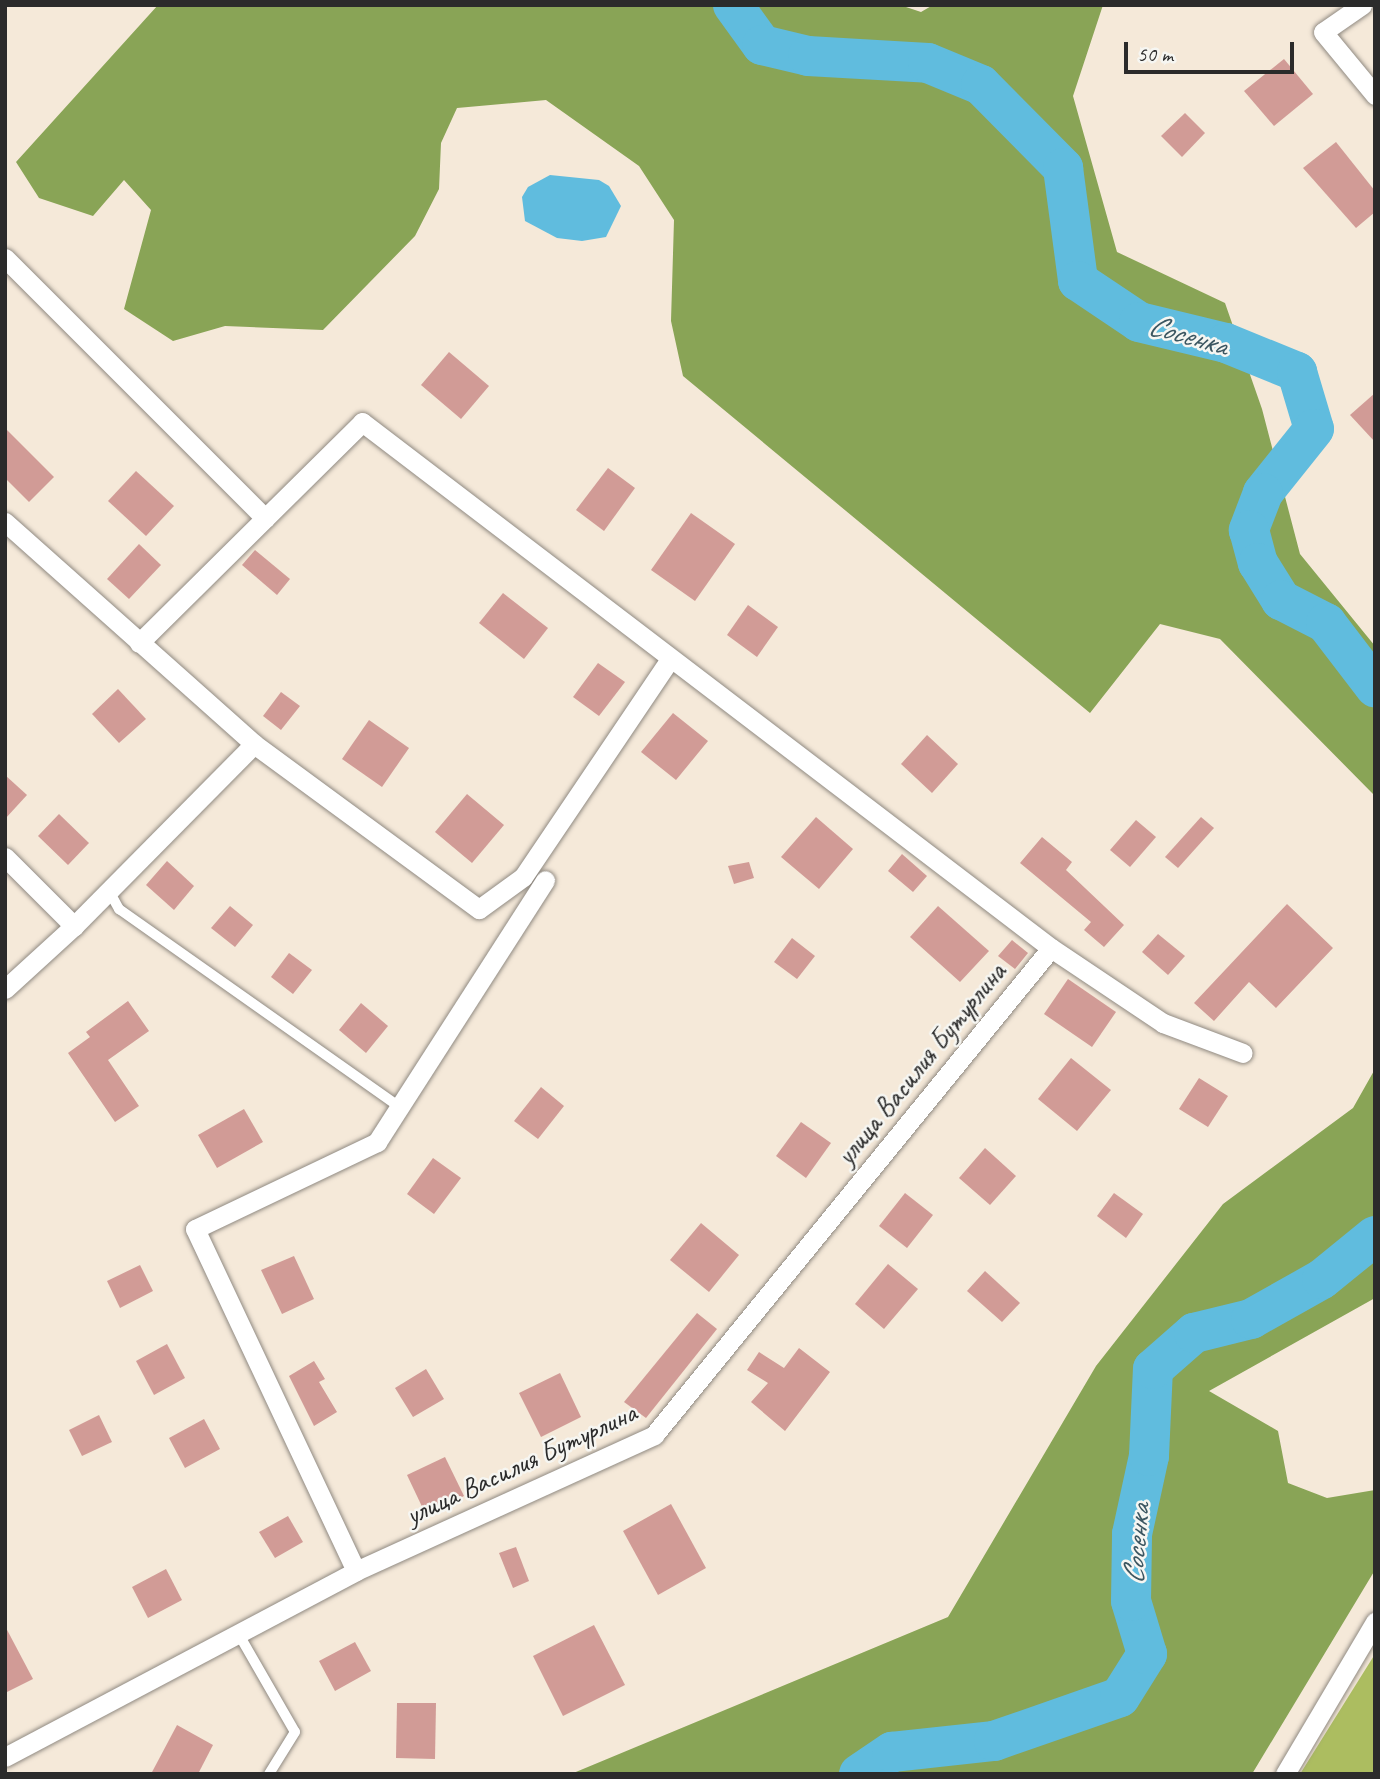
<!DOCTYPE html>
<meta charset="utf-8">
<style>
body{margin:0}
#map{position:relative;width:1380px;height:1779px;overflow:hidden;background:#f5e9d9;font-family:Caveat,sans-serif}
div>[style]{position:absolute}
.green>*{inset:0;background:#acbd60}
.forest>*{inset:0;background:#89a456}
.water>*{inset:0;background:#60bcde}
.river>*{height:40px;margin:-20px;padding:0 20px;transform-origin:20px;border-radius:20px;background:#60bcde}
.building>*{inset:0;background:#d19b96}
.roads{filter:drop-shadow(0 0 2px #908a82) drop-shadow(0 0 2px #908a82)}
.service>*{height:10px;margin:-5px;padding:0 5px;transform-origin:5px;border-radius:5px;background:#fff}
.minor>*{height:19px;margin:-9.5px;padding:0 9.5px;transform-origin:9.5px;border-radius:9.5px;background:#fff}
span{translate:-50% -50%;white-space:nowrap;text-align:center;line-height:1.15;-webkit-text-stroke:5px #f6f6f2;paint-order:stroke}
.street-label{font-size:28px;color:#2b2b2b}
.water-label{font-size:30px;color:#3b5661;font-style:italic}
.frame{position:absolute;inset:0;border:7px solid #2b2b2b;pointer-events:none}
.scale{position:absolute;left:1124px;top:42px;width:170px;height:32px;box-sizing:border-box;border:4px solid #2b2b2b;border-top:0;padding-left:9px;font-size:21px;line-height:24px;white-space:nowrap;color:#2b2b2b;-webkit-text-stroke:5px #f6f6f2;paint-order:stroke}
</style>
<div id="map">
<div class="green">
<i style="clip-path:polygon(1375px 1654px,1375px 1774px,1300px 1774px)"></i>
</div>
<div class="forest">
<i style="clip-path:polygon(158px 5px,900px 5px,921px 12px,933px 5px,1103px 5px,1073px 96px,1117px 252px,1225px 303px,1262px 409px,1300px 554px,1375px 646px,1375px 796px,1220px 639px,1160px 624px,1090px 713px,683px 376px,671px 321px,674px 220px,639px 166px,546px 100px,457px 108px,441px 143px,439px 189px,415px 236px,323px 330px,225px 326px,173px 341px,124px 309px,151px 210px,124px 180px,93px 216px,39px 198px,16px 162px)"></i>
<i style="clip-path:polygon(1375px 1069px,1375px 1298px,1209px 1391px,1278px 1431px,1288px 1483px,1327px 1498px,1375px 1490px,1375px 1570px,1252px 1774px,571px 1774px,948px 1617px,1096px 1366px,1223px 1204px,1353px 1108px)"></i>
</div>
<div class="water">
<i style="clip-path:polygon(550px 175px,599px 180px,609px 186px,621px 206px,606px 237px,582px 241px,557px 238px,525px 221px,522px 197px,528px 187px)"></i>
</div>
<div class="river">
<i style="left:733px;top:5px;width:49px;rotate:54.1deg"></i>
<i style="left:762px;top:45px;width:47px;rotate:13.4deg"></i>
<i style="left:808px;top:56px;width:120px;rotate:3.3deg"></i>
<i style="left:928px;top:63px;width:57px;rotate:22.5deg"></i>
<i style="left:981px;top:85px;width:117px;rotate:45.3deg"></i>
<i style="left:1063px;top:168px;width:114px;rotate:82.4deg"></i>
<i style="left:1078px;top:281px;width:73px;rotate:33.9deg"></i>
<i style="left:1139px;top:322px;width:89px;rotate:13.6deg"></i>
<i style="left:1226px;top:343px;width:77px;rotate:22.2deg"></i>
<i style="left:1297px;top:372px;width:59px;rotate:73.4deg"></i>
<i style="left:1314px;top:429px;width:82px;rotate:128.6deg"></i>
<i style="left:1263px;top:493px;width:40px;rotate:111deg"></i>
<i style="left:1249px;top:530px;width:34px;rotate:75deg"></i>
<i style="left:1258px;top:563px;width:44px;rotate:58.1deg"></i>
<i style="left:1281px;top:600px;width:51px;rotate:27.1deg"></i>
<i style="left:1326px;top:623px;width:81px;rotate:52.6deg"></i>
<i style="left:859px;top:1774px;width:40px;rotate:-34deg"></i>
<i style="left:892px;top:1752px;width:103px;rotate:-6.2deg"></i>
<i style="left:994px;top:1741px;width:133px;rotate:-19.2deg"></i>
<i style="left:1120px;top:1697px;width:51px;rotate:-57.9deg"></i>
<i style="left:1147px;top:1654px;width:55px;rotate:-106.8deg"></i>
<i style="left:1131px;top:1601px;width:67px;rotate:-89.1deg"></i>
<i style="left:1132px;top:1534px;width:80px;rotate:-77.7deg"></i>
<i style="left:1149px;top:1456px;width:87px;rotate:-87.4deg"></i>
<i style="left:1153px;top:1369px;width:55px;rotate:-41.3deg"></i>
<i style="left:1194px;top:1333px;width:59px;rotate:-13.8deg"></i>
<i style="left:1251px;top:1319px;width:81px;rotate:-29.4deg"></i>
<i style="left:1322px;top:1279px;width:68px;rotate:-39.1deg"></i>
</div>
<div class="building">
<i style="clip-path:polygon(1284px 59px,1313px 94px,1274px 126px,1244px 91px)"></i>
<i style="clip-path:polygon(1185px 113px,1205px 133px,1182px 157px,1161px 136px)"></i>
<i style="clip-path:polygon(1336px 142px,1375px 191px,1375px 212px,1356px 228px,1303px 168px)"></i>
<i style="clip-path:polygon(449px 352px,489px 386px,461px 419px,421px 385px)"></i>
<i style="clip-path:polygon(1375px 393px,1375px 442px,1350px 415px)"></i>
<i style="clip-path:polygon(5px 428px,54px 477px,29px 502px,5px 478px)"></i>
<i style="clip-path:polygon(608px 468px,635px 488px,604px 531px,576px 510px)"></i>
<i style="clip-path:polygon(136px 471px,174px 506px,146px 536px,108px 501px)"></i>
<i style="clip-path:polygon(691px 513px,735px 544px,695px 601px,651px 570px)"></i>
<i style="clip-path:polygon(139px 544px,161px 565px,129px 599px,107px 579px)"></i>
<i style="clip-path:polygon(255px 550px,290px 579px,277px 595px,242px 565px)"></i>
<i style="clip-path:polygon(503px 593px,548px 628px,524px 659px,479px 623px)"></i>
<i style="clip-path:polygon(748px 605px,778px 627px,757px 657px,727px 635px)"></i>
<i style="clip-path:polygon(598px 663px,625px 682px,599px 716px,573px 697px)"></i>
<i style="clip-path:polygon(118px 689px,146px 719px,119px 743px,92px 714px)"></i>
<i style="clip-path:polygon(281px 692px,300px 706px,281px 730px,263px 716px)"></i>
<i style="clip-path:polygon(673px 713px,708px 741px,676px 780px,641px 752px)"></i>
<i style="clip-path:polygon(369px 720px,409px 748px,382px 787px,342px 759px)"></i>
<i style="clip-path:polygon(927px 735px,958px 764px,932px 793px,901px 764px)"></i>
<i style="clip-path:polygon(5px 775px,27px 795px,5px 819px)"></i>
<i style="clip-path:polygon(467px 794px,504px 825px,472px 863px,435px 832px)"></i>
<i style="clip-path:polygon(59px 814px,89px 843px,68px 865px,38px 836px)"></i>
<i style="clip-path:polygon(816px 817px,853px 849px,819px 889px,781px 857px)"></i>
<i style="clip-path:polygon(1201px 817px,1214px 828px,1178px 868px,1165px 857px)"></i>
<i style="clip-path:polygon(1136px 820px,1156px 837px,1130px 867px,1110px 850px)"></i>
<i style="clip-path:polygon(1042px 837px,1072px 862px,1066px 870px,1124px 925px,1104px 947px,1084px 930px,1091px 922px,1020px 863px)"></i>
<i style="clip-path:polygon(902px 854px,927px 876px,913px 892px,888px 871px)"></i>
<i style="clip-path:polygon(167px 861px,194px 886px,174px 910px,146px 885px)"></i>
<i style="clip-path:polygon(749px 862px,754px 878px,734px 884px,728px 866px)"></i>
<i style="clip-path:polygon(1287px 904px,1333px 948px,1276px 1008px,1249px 982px,1214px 1021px,1194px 1003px)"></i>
<i style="clip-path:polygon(230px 906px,253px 925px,235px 947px,211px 928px)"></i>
<i style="clip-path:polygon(938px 906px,989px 951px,960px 982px,910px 937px)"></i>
<i style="clip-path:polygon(1158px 934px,1185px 956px,1168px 975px,1142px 952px)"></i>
<i style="clip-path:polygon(792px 938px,815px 956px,797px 979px,774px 962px)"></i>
<i style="clip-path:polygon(1012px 940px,1028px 953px,1015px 969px,998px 956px)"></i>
<i style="clip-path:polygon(289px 953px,312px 970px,293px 994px,271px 977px)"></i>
<i style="clip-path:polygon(1068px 979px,1116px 1012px,1092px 1047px,1044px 1014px)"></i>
<i style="clip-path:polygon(128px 1001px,149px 1031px,108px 1060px,139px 1106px,115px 1122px,68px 1053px,90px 1037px,86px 1032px)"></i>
<i style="clip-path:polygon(361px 1003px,388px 1026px,366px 1053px,339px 1030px)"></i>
<i style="clip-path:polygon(1071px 1058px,1111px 1090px,1077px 1131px,1038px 1099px)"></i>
<i style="clip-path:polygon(1199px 1078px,1228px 1096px,1208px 1127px,1179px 1109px)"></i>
<i style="clip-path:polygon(541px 1087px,564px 1106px,538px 1139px,514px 1121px)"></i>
<i style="clip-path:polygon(244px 1109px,263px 1142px,217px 1168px,198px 1135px)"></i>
<i style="clip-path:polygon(801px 1122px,831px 1143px,806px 1178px,776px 1156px)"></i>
<i style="clip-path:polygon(985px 1148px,1016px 1176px,990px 1205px,959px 1178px)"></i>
<i style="clip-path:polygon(433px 1158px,461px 1178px,434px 1214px,407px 1194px)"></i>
<i style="clip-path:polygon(905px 1193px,933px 1215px,907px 1248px,879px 1226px)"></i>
<i style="clip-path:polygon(1114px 1193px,1143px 1214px,1126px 1238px,1097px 1216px)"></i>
<i style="clip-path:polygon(701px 1223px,739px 1255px,709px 1292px,670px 1260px)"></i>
<i style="clip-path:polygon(294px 1256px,314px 1299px,282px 1314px,261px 1270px)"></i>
<i style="clip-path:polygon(888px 1264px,918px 1289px,884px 1329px,855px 1304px)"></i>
<i style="clip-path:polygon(140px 1265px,153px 1291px,120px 1308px,107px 1281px)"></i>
<i style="clip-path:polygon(985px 1271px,1020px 1303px,1002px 1322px,967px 1291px)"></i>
<i style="clip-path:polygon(697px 1313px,717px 1329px,646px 1418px,624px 1402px)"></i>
<i style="clip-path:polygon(167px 1344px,185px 1378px,154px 1395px,136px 1361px)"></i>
<i style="clip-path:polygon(799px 1348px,830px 1372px,785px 1431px,751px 1402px,768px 1383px,747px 1370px,759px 1352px,784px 1368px)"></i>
<i style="clip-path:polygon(314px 1361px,325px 1379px,319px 1382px,337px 1412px,314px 1426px,289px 1376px)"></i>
<i style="clip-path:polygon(426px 1369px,444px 1399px,413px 1417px,395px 1388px)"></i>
<i style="clip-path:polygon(560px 1373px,581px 1417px,541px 1437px,519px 1393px)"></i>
<i style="clip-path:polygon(99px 1415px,112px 1442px,82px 1456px,69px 1430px)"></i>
<i style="clip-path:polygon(204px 1419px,220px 1449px,185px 1468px,169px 1438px)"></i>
<i style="clip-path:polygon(445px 1457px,464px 1496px,426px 1515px,407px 1475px)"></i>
<i style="clip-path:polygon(671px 1504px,706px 1568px,658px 1595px,623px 1531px)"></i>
<i style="clip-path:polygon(288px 1516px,303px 1542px,275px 1558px,259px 1532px)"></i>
<i style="clip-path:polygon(516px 1547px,529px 1581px,513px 1588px,499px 1553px)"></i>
<i style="clip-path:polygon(166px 1569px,182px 1600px,148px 1618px,132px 1587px)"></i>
<i style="clip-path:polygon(594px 1625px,625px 1685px,563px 1716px,533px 1656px)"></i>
<i style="clip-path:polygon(5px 1626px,33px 1679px,5px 1693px)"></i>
<i style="clip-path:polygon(355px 1642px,371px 1671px,335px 1691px,319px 1661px)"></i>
<i style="clip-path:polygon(397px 1703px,436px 1703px,435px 1759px,396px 1758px)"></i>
<i style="clip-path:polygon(177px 1725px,213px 1745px,198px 1774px,151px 1774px)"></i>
</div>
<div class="roads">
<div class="service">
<i style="left:109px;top:891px;width:21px;rotate:61deg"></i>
<i style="left:119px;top:909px;width:344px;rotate:35.2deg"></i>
<i style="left:238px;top:1633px;width:114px;rotate:60.1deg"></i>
<i style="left:295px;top:1732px;width:49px;rotate:121.8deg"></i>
</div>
<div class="minor">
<i style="left:1362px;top:5px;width:47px;rotate:145.3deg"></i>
<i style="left:1323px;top:32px;width:82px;rotate:50.5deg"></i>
<i style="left:5px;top:258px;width:368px;rotate:45deg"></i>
<i style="left:5px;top:522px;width:334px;rotate:41.7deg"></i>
<i style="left:254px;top:744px;width:279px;rotate:36.3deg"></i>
<i style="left:479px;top:909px;width:54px;rotate:-36deg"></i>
<i style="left:523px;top:877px;width:263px;rotate:-56deg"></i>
<i style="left:139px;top:643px;width:314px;rotate:-44.7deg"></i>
<i style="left:362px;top:422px;width:867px;rotate:37.36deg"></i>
<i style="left:1051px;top:948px;width:135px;rotate:33.8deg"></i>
<i style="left:1163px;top:1023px;width:85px;rotate:20.6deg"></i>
<i style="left:5px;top:857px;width:98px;rotate:45deg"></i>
<i style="left:5px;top:989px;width:93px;rotate:-42.4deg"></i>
<i style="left:74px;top:926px;width:256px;rotate:-45.3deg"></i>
<i style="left:356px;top:1571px;width:378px;rotate:-115.2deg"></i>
<i style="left:195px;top:1229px;width:202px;rotate:-25.5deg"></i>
<i style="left:377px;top:1142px;width:311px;rotate:-57.3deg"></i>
<i style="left:5px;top:1757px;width:397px;rotate:-27.9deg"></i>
<i style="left:356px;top:1571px;width:328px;rotate:-24.5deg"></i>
<i style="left:654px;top:1435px;width:628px;rotate:-50.81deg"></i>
<i style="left:1285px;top:1774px;width:177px;rotate:-59.4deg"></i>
</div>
</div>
<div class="street-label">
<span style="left:921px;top:1064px;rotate:-51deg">улица Василия Бутурлина</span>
<span style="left:521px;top:1464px;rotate:-25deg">улица Василия Бутурлина</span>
</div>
<div class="water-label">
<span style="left:1188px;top:335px;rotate:16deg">Сосенка</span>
<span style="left:1136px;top:1544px;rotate:-85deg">Сосенка</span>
</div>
<div class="frame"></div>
<div class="scale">50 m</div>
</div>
